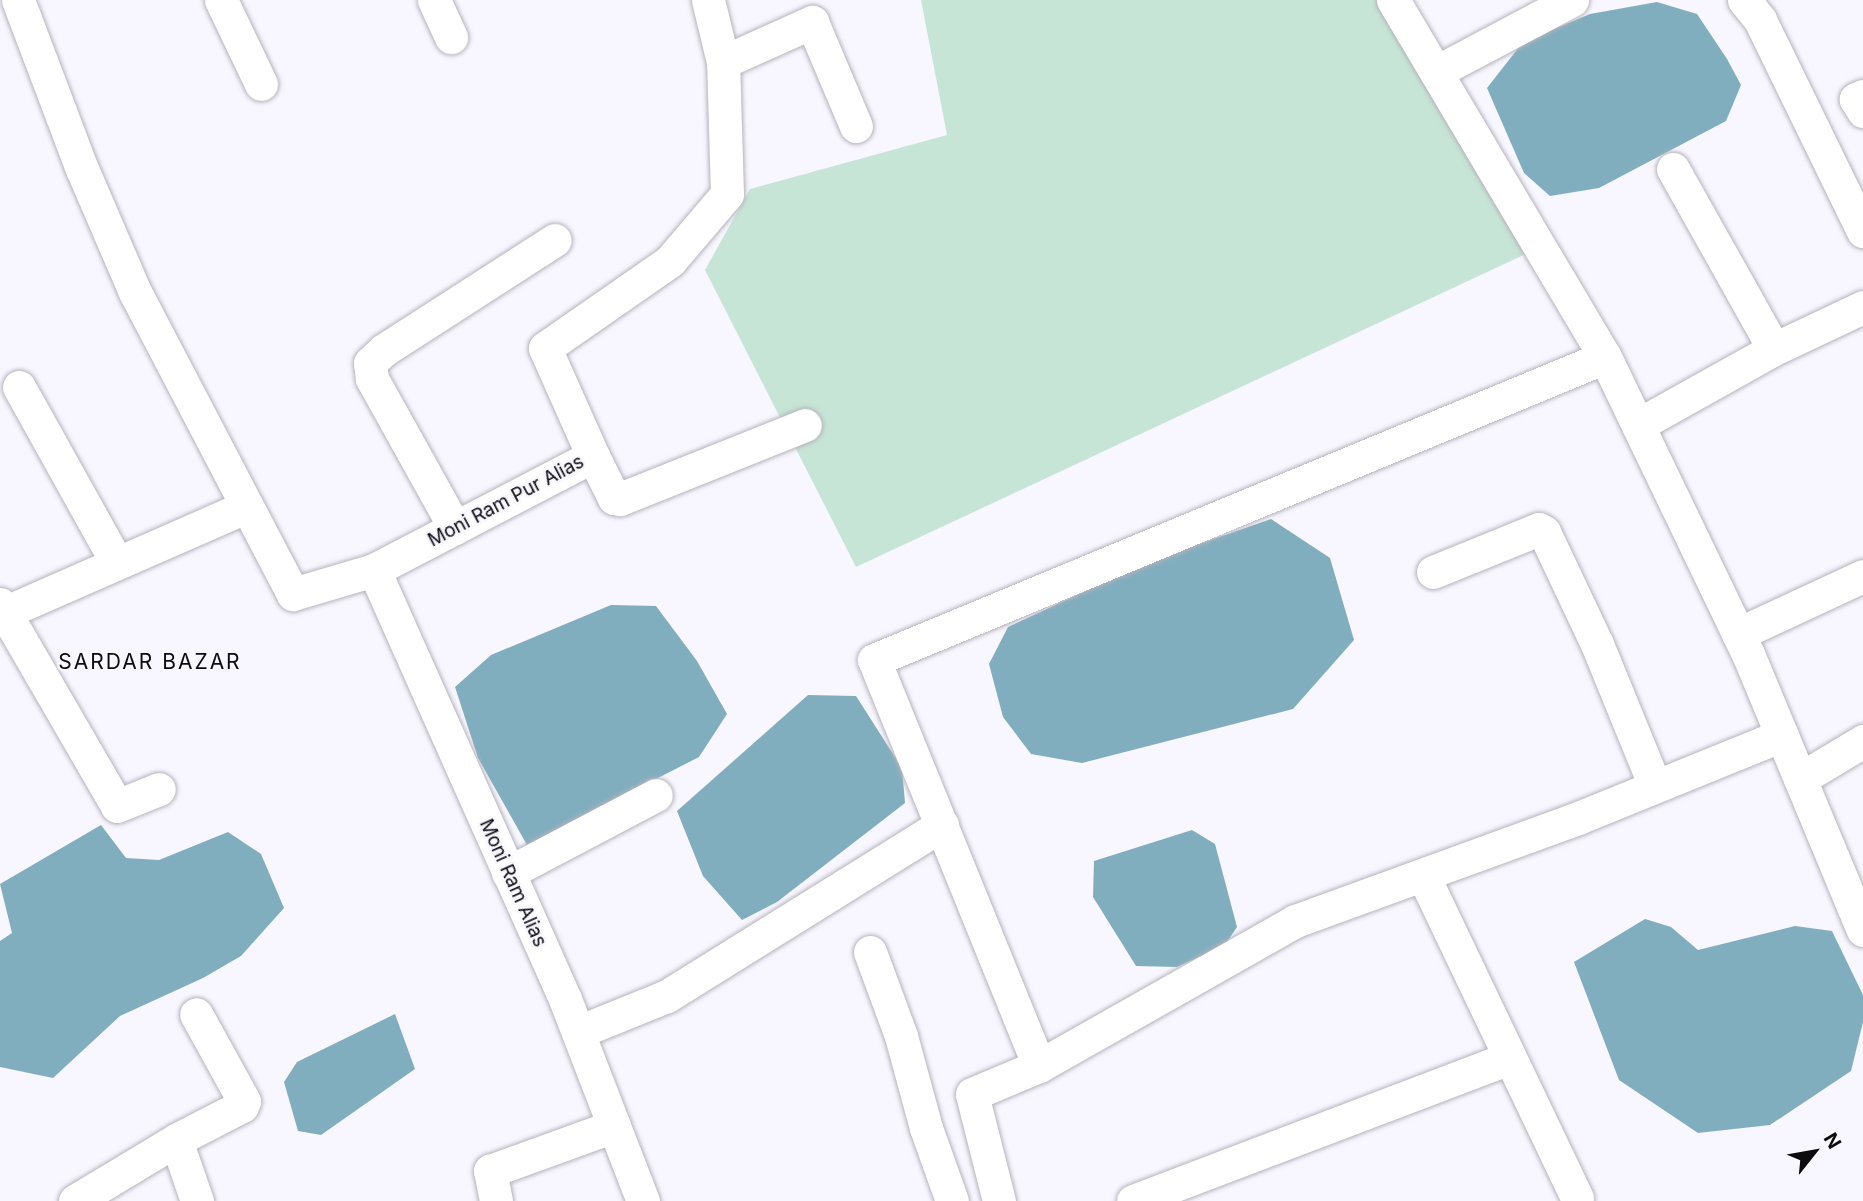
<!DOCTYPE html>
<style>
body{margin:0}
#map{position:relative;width:1863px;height:1201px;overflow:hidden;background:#f8f6ff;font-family:Inter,sans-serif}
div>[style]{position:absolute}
.green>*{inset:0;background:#c6e5d6}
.water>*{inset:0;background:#81aebf}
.roads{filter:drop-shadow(0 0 2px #b5b3bb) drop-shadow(0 0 2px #b5b3bb)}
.minor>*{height:33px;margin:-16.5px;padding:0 16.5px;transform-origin:16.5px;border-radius:16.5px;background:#fff}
span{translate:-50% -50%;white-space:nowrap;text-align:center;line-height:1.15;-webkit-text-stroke:5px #f8f6ff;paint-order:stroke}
.street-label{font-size:19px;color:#0c0b0e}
.neighbourhood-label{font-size:21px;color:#0c0b0e;letter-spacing:2px}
.north{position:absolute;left:1779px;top:1117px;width:70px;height:70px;-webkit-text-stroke:5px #f8f6ff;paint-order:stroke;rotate:59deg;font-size:19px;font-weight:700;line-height:28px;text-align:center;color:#0c0b0e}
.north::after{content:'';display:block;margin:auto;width:24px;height:32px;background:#0c0b0e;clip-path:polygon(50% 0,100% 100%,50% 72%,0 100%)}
</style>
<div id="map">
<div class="green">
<i style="clip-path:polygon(921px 0,1384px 0,1530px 252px,856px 567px,705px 270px,750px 189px,947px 135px)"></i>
</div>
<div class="water">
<i style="clip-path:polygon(1657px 2px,1697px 14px,1727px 59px,1741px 85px,1726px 121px,1599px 188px,1550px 196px,1524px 173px,1487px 88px,1523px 42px,1590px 14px)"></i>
<i style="clip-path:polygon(1271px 519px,1330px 558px,1354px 640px,1293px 709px,1082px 763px,1031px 754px,1003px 717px,989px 664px,1008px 627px,1150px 561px)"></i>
<i style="clip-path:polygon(611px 605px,656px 606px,697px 661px,727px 714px,699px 757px,527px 845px,478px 758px,455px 687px,491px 655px)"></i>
<i style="clip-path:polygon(808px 695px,856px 696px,902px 768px,905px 803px,777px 902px,742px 920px,703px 876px,677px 811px)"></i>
<i style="clip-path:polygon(101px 825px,126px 858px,159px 860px,228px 832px,261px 854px,284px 908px,241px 956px,203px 978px,120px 1016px,53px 1078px,0 1067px,0 941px,12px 933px,0 884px)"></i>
<i style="clip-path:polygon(1192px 830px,1215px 844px,1237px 927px,1225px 945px,1177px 967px,1136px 966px,1093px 897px,1094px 861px)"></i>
<i style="clip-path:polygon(1645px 919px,1671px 927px,1698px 950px,1795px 926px,1832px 931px,1863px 995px,1863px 1022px,1851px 1071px,1770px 1125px,1698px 1133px,1619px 1080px,1574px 962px)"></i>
<i style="clip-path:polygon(395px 1014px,415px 1069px,321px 1135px,298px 1131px,284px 1082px,297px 1062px)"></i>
</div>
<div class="roads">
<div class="minor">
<i style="left:18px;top:0;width:181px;rotate:69.3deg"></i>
<i style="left:82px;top:169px;width:134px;rotate:66.7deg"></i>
<i style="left:135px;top:292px;width:341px;rotate:62.4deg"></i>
<i style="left:293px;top:594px;width:84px;rotate:-16.5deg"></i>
<i style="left:374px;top:570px;width:247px;rotate:-27.5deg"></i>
<i style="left:593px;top:456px;width:118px;rotate:-114deg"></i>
<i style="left:545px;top:348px;width:152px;rotate:-34.8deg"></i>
<i style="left:670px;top:261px;width:88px;rotate:-49.6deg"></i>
<i style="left:727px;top:194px;width:132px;rotate:-91.7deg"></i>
<i style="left:723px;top:62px;width:64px;rotate:-103.6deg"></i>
<i style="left:221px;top:0;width:93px;rotate:64.5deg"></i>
<i style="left:434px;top:0;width:41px;rotate:65.3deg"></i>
<i style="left:1393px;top:0;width:415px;rotate:59.3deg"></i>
<i style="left:1605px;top:357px;width:330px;rotate:64.3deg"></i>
<i style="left:1748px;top:654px;width:299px;rotate:67.4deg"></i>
<i style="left:1744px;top:0;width:26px;rotate:51deg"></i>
<i style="left:1760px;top:20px;width:235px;rotate:64deg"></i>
<i style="left:723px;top:62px;width:98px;rotate:-24.2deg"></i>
<i style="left:812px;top:22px;width:113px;rotate:67.1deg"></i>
<i style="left:1436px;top:72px;width:154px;rotate:-27.9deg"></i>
<i style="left:1863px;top:96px;width:8px;rotate:157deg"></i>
<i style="left:1856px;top:99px;width:14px;rotate:60deg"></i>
<i style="left:1673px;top:169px;width:206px;rotate:60.7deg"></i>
<i style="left:19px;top:387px;width:201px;rotate:60.9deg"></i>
<i style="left:1638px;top:425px;width:156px;rotate:-29.2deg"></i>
<i style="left:1774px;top:349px;width:98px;rotate:-25.3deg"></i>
<i style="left:593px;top:456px;width:47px;rotate:63.4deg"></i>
<i style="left:614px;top:498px;width:6px;rotate:9deg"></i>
<i style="left:620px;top:499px;width:199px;rotate:-21.8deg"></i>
<i style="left:455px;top:528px;width:171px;rotate:-119.1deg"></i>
<i style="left:372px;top:379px;width:16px;rotate:-97deg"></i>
<i style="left:370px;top:363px;width:19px;rotate:-43deg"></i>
<i style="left:384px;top:350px;width:203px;rotate:-32.8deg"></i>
<i style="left:374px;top:570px;width:470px;rotate:66deg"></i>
<i style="left:565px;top:999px;width:217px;rotate:68.9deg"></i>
<i style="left:1433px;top:572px;width:114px;rotate:-22.1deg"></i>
<i style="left:1539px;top:529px;width:6px;rotate:31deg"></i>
<i style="left:1544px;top:532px;width:124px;rotate:64.7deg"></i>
<i style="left:1597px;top:644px;width:153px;rotate:67.8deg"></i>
<i style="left:0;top:604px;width:233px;rotate:59.9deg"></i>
<i style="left:117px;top:806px;width:45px;rotate:-22deg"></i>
<i style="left:6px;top:612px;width:263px;rotate:-23.7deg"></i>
<i style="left:1738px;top:634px;width:138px;rotate:-24.9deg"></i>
<i style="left:1800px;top:779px;width:74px;rotate:-31.1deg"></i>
<i style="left:508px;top:873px;width:167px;rotate:-27.8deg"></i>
<i style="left:1423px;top:875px;width:358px;rotate:64.5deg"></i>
<i style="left:870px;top:952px;width:90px;rotate:69.7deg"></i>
<i style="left:901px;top:1036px;width:95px;rotate:74.8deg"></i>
<i style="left:926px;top:1128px;width:77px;rotate:70.4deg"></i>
<i style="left:578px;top:1032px;width:96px;rotate:-22deg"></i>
<i style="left:667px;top:996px;width:324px;rotate:-31.9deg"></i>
<i style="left:1039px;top:1066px;width:438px;rotate:-112.1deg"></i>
<i style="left:874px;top:660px;width:791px;rotate:-22.51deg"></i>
<i style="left:176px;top:1140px;width:65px;rotate:71deg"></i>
<i style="left:75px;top:1201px;width:118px;rotate:-31.1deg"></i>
<i style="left:176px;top:1140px;width:74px;rotate:-27.3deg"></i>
<i style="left:242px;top:1106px;width:5px;rotate:-68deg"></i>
<i style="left:244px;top:1101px;width:99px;rotate:-118.9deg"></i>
<i style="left:496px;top:1201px;width:31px;rotate:-101deg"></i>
<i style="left:490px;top:1171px;width:132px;rotate:-19.9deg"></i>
<i style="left:999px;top:1201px;width:110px;rotate:-104.2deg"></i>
<i style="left:972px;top:1094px;width:73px;rotate:-22.7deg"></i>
<i style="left:1039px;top:1066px;width:294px;rotate:-29.5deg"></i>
<i style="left:1295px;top:921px;width:301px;rotate:-20deg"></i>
<i style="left:1578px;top:818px;width:220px;rotate:-22.1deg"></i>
<i style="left:1133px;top:1201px;width:403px;rotate:-20.8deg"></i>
</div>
</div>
<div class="street-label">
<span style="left:506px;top:501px;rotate:-28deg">Moni Ram Pur Alias</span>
<span style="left:513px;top:883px;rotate:66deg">Moni Ram Alias</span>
</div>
<div class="neighbourhood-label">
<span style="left:150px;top:662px">SARDAR BAZAR</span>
</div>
<div class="north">N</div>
</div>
